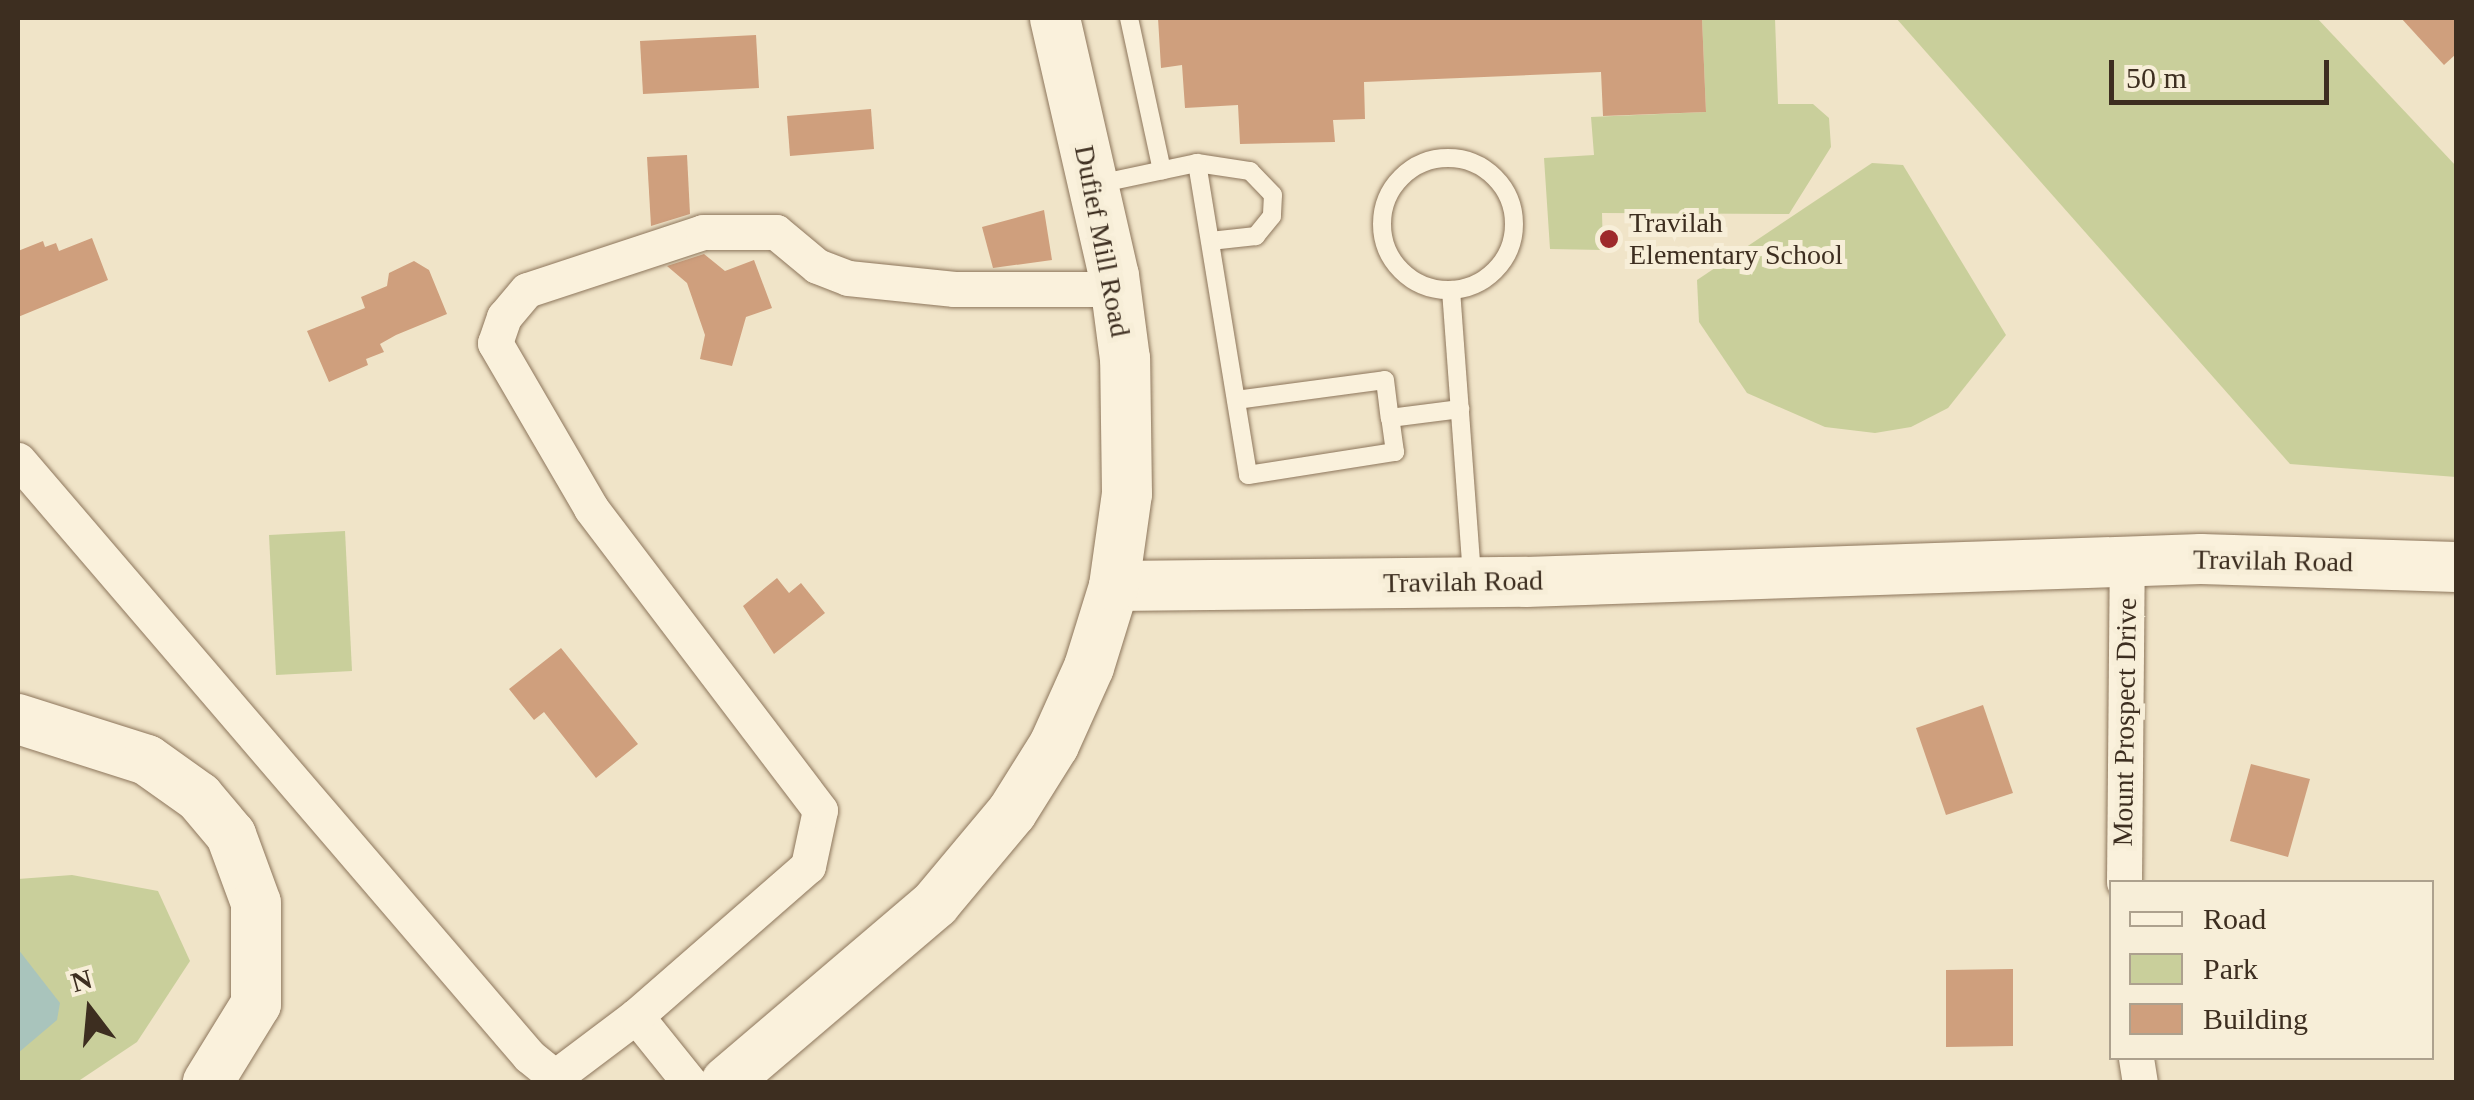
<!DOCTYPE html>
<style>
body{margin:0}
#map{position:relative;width:2474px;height:1100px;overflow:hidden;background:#f0e4c8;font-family:"Times New Roman",serif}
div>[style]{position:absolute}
.green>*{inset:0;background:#c9cf9b}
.water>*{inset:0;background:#a9c4bc}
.building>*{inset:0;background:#cf9f7d}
.roads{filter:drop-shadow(0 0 2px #8d765c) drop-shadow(0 0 2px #8d765c)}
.lane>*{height:18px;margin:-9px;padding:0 9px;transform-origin:9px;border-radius:9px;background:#faf1dc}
.lane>.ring{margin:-9px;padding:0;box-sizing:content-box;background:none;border:18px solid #faf1dc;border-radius:50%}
.street>*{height:35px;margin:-17.5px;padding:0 17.5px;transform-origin:17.5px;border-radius:17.5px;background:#faf1dc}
.secondary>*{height:50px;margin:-25px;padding:0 25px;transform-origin:25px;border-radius:25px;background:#faf1dc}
.dots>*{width:28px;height:28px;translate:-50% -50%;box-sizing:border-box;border:5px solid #f7eed8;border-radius:50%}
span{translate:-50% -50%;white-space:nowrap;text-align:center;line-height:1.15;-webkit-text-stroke:10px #f7eed8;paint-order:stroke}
.poi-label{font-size:28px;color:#3d2e20}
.left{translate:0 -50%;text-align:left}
.street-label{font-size:28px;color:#3d2e20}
.frame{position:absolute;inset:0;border:20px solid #3d2e20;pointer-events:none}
.legend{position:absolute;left:2109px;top:880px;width:325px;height:180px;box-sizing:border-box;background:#f7eed8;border:2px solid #ada18e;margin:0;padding:12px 18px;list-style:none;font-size:30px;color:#3d2e20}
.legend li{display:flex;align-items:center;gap:20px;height:50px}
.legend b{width:50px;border:2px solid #ada18e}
.north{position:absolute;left:40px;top:960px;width:100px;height:100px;-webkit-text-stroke:8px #f7eed8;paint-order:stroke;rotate:344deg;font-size:28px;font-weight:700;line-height:40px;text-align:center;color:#3d2e20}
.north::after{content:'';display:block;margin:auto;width:35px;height:45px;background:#3d2e20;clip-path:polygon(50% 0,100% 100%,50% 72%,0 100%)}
.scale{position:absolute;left:2109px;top:60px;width:220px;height:45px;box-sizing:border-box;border:5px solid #3d2e20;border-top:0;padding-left:12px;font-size:30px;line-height:35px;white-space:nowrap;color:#3d2e20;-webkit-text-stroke:8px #f7eed8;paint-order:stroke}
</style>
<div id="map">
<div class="green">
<i style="clip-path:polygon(1702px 18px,1775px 18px,1778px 104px,1813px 104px,1829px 118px,1831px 147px,1789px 214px,1602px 213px,1603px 250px,1550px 249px,1544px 158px,1594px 155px,1591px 117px,1706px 112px)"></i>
<i style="clip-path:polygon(1896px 18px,2317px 18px,2456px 166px,2456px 477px,2290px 464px)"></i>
<i style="clip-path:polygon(1872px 163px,1903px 165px,2006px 335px,1948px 408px,1911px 427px,1875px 433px,1825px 427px,1747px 393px,1699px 322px,1697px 280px)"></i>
<i style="clip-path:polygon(345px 531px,352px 671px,276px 675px,269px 535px)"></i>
<i style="clip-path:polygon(72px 875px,158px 891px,190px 961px,137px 1042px,77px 1082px,18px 1082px,18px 879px)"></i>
</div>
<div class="water">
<i style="clip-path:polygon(18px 949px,60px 1003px,57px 1020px,18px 1053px)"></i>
</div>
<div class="building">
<i style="clip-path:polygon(1158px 18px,1702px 18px,1706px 112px,1603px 116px,1601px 72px,1364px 82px,1365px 119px,1333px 120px,1335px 142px,1240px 144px,1238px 105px,1185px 108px,1182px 65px,1161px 68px)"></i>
<i style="clip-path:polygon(2401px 18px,2456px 18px,2456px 54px,2444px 65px)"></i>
<i style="clip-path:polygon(756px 35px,759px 88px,643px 94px,640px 41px)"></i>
<i style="clip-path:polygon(871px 109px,874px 149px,790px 156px,787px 116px)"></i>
<i style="clip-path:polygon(687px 155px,690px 214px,651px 226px,647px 157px)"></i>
<i style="clip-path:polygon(1044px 210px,1052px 260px,993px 268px,982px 227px)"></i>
<i style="clip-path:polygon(92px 238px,108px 280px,18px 317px,18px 251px,43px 241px,45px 247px,56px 243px,59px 251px)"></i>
<i style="clip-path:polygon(704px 254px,725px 271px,754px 260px,772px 308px,746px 317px,732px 366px,700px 359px,705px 335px,687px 283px,667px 266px)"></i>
<i style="clip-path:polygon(414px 261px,429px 270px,447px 314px,396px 335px,380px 344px,384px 352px,366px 359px,368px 365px,329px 382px,307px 331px,365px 308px,361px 297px,387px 286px,389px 273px)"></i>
<i style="clip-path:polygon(777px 578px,789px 593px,801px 583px,825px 613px,774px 654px,743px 606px)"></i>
<i style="clip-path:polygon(561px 648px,638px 744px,596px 778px,544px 712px,534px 720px,509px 689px)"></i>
<i style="clip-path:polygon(1983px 705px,2013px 793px,1946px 815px,1916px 728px)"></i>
<i style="clip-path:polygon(2251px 764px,2310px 779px,2288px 857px,2230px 841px)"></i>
<i style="clip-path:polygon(2013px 969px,2013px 1046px,1946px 1047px,1946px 970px)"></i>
</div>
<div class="roads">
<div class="lane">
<i style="left:1129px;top:18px;width:156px;rotate:77.8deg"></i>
<i class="ring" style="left:1382px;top:158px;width:114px;height:114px"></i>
<i style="left:1197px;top:163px;width:54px;rotate:8.6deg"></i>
<i style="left:1250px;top:171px;width:33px;rotate:46deg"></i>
<i style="left:1273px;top:195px;width:21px;rotate:93deg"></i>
<i style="left:1272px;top:216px;width:26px;rotate:129deg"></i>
<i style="left:1256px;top:236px;width:46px;rotate:173.8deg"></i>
<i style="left:1098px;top:184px;width:101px;rotate:-12deg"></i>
<i style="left:1197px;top:163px;width:316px;rotate:80.7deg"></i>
<i style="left:1248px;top:475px;width:149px;rotate:-8.9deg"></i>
<i style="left:1395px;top:452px;width:34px;rotate:-98deg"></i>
<i style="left:1390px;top:418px;width:71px;rotate:-7.3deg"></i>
<i style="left:1451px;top:290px;width:288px;rotate:85.8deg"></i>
<i style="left:1236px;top:400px;width:150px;rotate:-7.6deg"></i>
<i style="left:1385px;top:380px;width:38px;rotate:83deg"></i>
</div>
<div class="street">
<i style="left:18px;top:460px;width:785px;rotate:49.39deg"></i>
<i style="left:529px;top:1056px;width:33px;rotate:39deg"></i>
<i style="left:555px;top:1077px;width:101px;rotate:-37deg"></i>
<i style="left:636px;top:1016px;width:85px;rotate:51.2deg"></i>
<i style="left:2124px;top:882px;width:321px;rotate:-89.5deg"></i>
<i style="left:636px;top:1016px;width:228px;rotate:-41.1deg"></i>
<i style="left:808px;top:866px;width:57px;rotate:-77.9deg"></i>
<i style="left:820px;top:810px;width:379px;rotate:-127.2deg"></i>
<i style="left:591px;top:508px;width:191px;rotate:-120.2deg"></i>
<i style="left:495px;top:343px;width:28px;rotate:-71deg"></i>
<i style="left:504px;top:317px;width:35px;rotate:-50deg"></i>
<i style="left:527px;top:290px;width:185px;rotate:-18.2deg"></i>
<i style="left:703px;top:232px;width:73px"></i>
<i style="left:776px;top:232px;width:53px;rotate:39.7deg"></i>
<i style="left:817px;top:266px;width:33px;rotate:21deg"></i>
<i style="left:848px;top:278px;width:107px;rotate:5.9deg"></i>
<i style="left:954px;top:289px;width:162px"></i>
<i style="left:2136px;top:1058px;width:24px;rotate:81deg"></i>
</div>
<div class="secondary">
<i style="left:1114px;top:586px;width:412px;rotate:-0.6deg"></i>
<i style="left:1526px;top:582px;width:675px;rotate:-1.95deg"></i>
<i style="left:2201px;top:559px;width:255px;rotate:1.8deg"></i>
<i style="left:18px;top:719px;width:135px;rotate:17.6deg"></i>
<i style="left:147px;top:760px;width:64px;rotate:35.4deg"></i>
<i style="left:199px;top:797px;width:50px;rotate:49.9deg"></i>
<i style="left:231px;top:835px;width:72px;rotate:69.8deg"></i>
<i style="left:256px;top:903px;width:101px;rotate:90deg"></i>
<i style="left:256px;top:1004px;width:92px;rotate:121.6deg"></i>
<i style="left:726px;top:1082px;width:275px;rotate:-40.4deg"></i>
<i style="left:935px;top:904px;width:120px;rotate:-50.1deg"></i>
<i style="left:1012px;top:812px;width:79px;rotate:-57.9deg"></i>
<i style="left:1054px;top:745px;width:85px;rotate:-65.8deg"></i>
<i style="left:1089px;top:667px;width:85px;rotate:-72.8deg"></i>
<i style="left:1114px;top:586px;width:93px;rotate:-82deg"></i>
<i style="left:1127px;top:494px;width:135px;rotate:-90.8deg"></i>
<i style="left:1125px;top:359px;width:84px;rotate:-97.5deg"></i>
<i style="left:1114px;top:276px;width:265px;rotate:-102.9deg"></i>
</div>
</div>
<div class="dots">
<i style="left:1609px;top:239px;background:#9e2a2b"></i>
</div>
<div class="poi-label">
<span class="left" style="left:1629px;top:239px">Travilah<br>Elementary School</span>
</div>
<div class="street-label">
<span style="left:1102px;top:241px;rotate:79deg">Dufief Mill Road</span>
<span style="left:2273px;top:561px;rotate:1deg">Travilah Road</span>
<span style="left:1463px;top:582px;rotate:-1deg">Travilah Road</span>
<span style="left:2125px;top:722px;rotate:-89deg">Mount Prospect Drive</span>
</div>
<div class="frame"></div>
<ul class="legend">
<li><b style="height:12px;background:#faf1dc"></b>Road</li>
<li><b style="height:28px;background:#c9cf9b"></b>Park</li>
<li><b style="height:28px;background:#cf9f7d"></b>Building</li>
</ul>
<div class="north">N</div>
<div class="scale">50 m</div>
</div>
